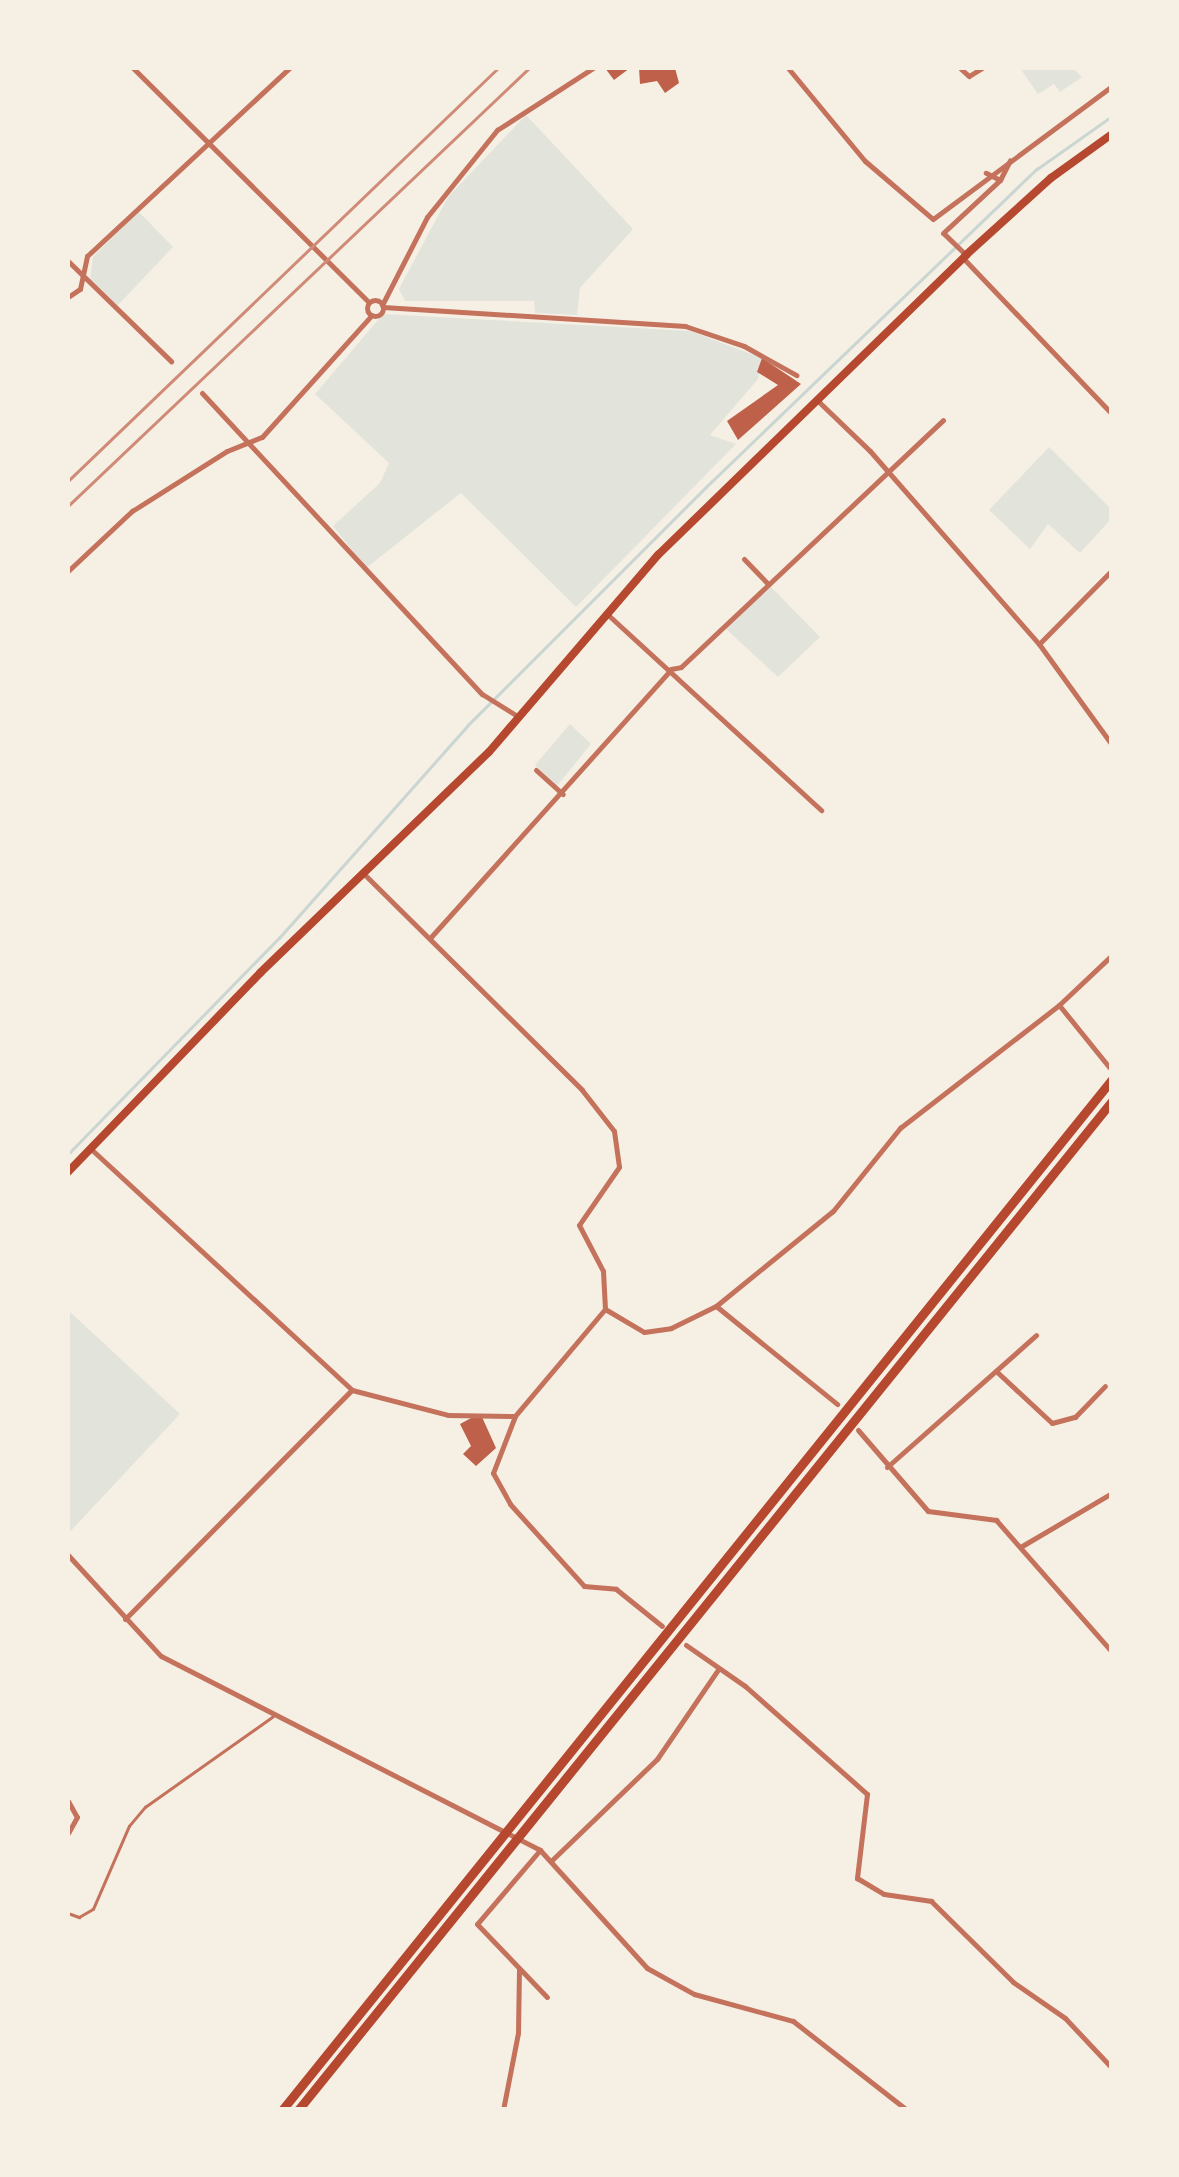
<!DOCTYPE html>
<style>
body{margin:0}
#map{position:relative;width:1179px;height:2177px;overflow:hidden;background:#f6efe4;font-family:Cabin,sans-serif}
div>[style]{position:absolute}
.green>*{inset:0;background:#e2e4dc}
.stream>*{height:2.5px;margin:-1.25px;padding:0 1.25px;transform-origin:1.25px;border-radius:1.25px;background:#c9d6d2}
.building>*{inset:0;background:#bf614a}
.service>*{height:2.5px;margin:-1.25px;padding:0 1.25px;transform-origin:1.25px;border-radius:1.25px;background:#c5725c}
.minor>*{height:5px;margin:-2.5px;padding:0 2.5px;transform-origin:2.5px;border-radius:2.5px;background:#c5725c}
.minor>.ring{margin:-2.5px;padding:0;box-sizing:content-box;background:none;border:5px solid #c5725c;border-radius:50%}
.primary>*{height:8px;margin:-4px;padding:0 4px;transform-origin:4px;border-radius:4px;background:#b5482f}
.motorway>*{height:9px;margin:-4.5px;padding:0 4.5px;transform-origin:4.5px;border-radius:4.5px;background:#b5482f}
.rail>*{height:2.5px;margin:-1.25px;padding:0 1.25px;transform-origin:1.25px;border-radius:1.25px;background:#cf8b77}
span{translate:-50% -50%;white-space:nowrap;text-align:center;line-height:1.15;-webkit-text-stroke:10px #f6efe4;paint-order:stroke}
.frame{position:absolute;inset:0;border:70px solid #f6efe4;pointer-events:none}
</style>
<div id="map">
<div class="green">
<i style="clip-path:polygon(1020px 68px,1073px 68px,1082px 77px,1060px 92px,1054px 84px,1038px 94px)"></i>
<i style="clip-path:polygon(526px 115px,633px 229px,580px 288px,577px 315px,535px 313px,534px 301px,405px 301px,399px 289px,448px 197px)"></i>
<i style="clip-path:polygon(138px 211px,173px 247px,117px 306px,90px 281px,93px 257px)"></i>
<i style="clip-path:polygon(383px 314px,690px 331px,762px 358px,758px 379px,710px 435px,736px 444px,576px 607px,461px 493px,366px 568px,333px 526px,380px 483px,389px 463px,315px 394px)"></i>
<i style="clip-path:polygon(1049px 447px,1111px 509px,1111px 519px,1080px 553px,1048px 524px,1030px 549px,989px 510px)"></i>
<i style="clip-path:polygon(768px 584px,820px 637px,778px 677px,726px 629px)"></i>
<i style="clip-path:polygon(570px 724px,591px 744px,557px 786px,535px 765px)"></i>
<i style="clip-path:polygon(68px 1310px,180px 1414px,68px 1534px)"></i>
</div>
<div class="stream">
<i style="left:68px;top:1154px;width:302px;rotate:-45.7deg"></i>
<i style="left:279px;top:938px;width:283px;rotate:-48.4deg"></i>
<i style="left:467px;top:726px;width:338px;rotate:-45deg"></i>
<i style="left:706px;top:487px;width:459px;rotate:-43.9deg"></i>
<i style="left:1037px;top:169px;width:92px;rotate:-35.2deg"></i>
</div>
<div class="building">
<i style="clip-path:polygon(605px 68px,630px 68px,614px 80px)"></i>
<i style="clip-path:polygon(639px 68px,675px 68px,679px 83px,665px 93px,657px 81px,640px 84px)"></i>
<i style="clip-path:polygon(762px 358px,801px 384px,738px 440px,727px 421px,778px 385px,757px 372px)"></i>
<i style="clip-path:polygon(473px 1417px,482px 1417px,496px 1448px,476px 1466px,463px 1454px,471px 1446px,460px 1424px)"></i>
</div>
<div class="service">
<i style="left:68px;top:1913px;width:12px;rotate:20deg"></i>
<i style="left:79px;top:1917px;width:16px;rotate:-30deg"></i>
<i style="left:93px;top:1909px;width:90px;rotate:-66.6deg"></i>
<i style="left:129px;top:1826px;width:25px;rotate:-50deg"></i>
<i style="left:145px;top:1807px;width:156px;rotate:-35.3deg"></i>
</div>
<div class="minor">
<i style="left:133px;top:68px;width:332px;rotate:44.8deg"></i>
<i style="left:788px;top:68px;width:121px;rotate:50.4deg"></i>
<i style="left:865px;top:161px;width:89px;rotate:40.5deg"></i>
<i style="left:933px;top:219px;width:223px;rotate:-36.6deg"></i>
<i style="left:960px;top:68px;width:12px;rotate:42deg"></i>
<i style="left:969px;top:76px;width:15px;rotate:-32deg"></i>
<i style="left:1000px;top:180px;width:22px;rotate:-63deg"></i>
<i style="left:965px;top:254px;width:30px;rotate:-136deg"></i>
<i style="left:943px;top:233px;width:78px;rotate:-42.9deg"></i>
<i style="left:1000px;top:180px;width:16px;rotate:-153deg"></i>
<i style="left:963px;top:258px;width:216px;rotate:46.3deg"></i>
<i style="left:68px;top:261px;width:144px;rotate:44.2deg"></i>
<i style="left:68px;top:297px;width:14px;rotate:-34deg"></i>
<i style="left:80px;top:289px;width:34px;rotate:-78deg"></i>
<i style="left:87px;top:256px;width:276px;rotate:-42.9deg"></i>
<i class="ring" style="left:367px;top:300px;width:11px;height:11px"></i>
<i style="left:382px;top:305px;width:99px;rotate:-62.9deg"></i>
<i style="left:427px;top:217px;width:112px;rotate:-51.2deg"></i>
<i style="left:497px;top:130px;width:114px;rotate:-32.9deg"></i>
<i style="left:383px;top:307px;width:303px;rotate:3.6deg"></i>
<i style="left:685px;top:326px;width:62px;rotate:18.7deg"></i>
<i style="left:744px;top:346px;width:60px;rotate:29.1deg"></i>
<i style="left:202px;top:393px;width:411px;rotate:47.1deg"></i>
<i style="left:482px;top:694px;width:44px;rotate:31.9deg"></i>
<i style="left:818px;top:401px;width:72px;rotate:43.9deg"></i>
<i style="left:870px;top:451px;width:257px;rotate:48.8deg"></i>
<i style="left:1039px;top:644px;width:125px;rotate:54.1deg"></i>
<i style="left:744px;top:559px;width:35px;rotate:46deg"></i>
<i style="left:68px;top:571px;width:88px;rotate:-43.2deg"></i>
<i style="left:132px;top:511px;width:112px;rotate:-32.3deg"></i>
<i style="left:227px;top:451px;width:38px;rotate:-22deg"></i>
<i style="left:262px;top:437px;width:164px;rotate:-48deg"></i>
<i style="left:606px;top:613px;width:292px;rotate:42.5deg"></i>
<i style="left:1039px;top:644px;width:104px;rotate:-45.4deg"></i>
<i style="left:536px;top:770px;width:36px;rotate:42deg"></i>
<i style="left:363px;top:873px;width:308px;rotate:44.7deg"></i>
<i style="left:582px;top:1090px;width:52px;rotate:52deg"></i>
<i style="left:614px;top:1131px;width:36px;rotate:82deg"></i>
<i style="left:619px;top:1167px;width:70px;rotate:124.6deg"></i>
<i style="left:579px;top:1225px;width:52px;rotate:62.4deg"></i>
<i style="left:603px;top:1271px;width:38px;rotate:87deg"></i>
<i style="left:605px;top:1309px;width:140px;rotate:130.1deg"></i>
<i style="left:515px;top:1416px;width:61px;rotate:111.1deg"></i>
<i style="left:493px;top:1473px;width:35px;rotate:61deg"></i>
<i style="left:510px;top:1504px;width:110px;rotate:47.9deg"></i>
<i style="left:584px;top:1586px;width:32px;rotate:5deg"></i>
<i style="left:616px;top:1589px;width:59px;rotate:38.8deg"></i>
<i style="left:430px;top:938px;width:361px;rotate:-48.1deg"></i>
<i style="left:671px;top:669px;width:10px;rotate:-11deg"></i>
<i style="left:681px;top:667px;width:360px;rotate:-43.3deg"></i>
<i style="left:1059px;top:1005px;width:80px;rotate:51.1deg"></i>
<i style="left:91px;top:1149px;width:355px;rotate:42.7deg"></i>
<i style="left:352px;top:1390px;width:99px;rotate:14.6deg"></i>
<i style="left:448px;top:1415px;width:67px;rotate:0.9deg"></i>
<i style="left:716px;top:1306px;width:156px;rotate:39deg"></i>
<i style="left:605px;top:1309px;width:45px;rotate:30.5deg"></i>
<i style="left:644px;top:1332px;width:27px;rotate:-8deg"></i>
<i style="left:671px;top:1328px;width:50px;rotate:-26.1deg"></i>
<i style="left:716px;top:1306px;width:151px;rotate:-39.1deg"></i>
<i style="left:833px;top:1211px;width:107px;rotate:-51.1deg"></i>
<i style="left:900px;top:1128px;width:201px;rotate:-37.7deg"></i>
<i style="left:1059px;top:1005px;width:73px;rotate:-43.3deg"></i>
<i style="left:996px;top:1371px;width:76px;rotate:42.9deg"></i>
<i style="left:1052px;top:1423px;width:24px;rotate:-15deg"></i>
<i style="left:1075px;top:1417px;width:43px;rotate:-45.9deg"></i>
<i style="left:858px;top:1430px;width:107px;rotate:49.2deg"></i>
<i style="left:928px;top:1511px;width:69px;rotate:7.5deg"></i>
<i style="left:996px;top:1520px;width:176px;rotate:48.7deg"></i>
<i style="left:887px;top:1467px;width:199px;rotate:-41.5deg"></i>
<i style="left:1022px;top:1546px;width:104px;rotate:-30.5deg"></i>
<i style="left:68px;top:1555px;width:137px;rotate:47.4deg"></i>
<i style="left:161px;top:1656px;width:426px;rotate:27.1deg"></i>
<i style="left:540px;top:1850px;width:159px;rotate:47.8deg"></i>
<i style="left:647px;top:1968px;width:54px;rotate:29deg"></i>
<i style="left:694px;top:1994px;width:103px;rotate:15.3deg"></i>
<i style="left:793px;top:2021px;width:145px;rotate:38deg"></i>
<i style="left:125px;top:1619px;width:322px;rotate:-45.3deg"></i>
<i style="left:686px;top:1645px;width:72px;rotate:34.8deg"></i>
<i style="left:745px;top:1686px;width:163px;rotate:41.5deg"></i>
<i style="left:867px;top:1794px;width:85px;rotate:96.8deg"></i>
<i style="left:857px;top:1878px;width:31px;rotate:31deg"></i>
<i style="left:884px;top:1894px;width:48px;rotate:8.5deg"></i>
<i style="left:931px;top:1901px;width:115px;rotate:44.6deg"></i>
<i style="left:1013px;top:1982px;width:63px;rotate:34.7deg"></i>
<i style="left:1065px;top:2018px;width:69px;rotate:46.8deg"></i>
<i style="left:68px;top:1801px;width:18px;rotate:61deg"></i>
<i style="left:77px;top:1817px;width:18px;rotate:119deg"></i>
<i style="left:540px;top:1850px;width:97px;rotate:130.4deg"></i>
<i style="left:477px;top:1924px;width:101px;rotate:46.2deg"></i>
<i style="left:552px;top:1860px;width:146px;rotate:-43.9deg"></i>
<i style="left:657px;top:1759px;width:107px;rotate:-55.7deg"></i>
<i style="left:503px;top:2110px;width:78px;rotate:-79deg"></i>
<i style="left:518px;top:2033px;width:63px;rotate:-89.1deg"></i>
</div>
<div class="primary">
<i style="left:68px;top:1172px;width:277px;rotate:-46deg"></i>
<i style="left:260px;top:973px;width:318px;rotate:-44deg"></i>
<i style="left:489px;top:752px;width:260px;rotate:-49.4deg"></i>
<i style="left:658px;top:555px;width:430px;rotate:-44.2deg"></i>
<i style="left:966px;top:255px;width:115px;rotate:-42.2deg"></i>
<i style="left:1051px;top:178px;width:75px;rotate:-35.8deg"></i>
</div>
<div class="motorway">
<i style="left:282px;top:2110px;width:1324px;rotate:-51.16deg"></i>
<i style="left:298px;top:2110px;width:1296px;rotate:-51.11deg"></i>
</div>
<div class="rail">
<i style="left:68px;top:481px;width:596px;rotate:-43.84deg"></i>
<i style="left:68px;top:506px;width:636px;rotate:-43.53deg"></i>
</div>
<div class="frame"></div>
</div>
